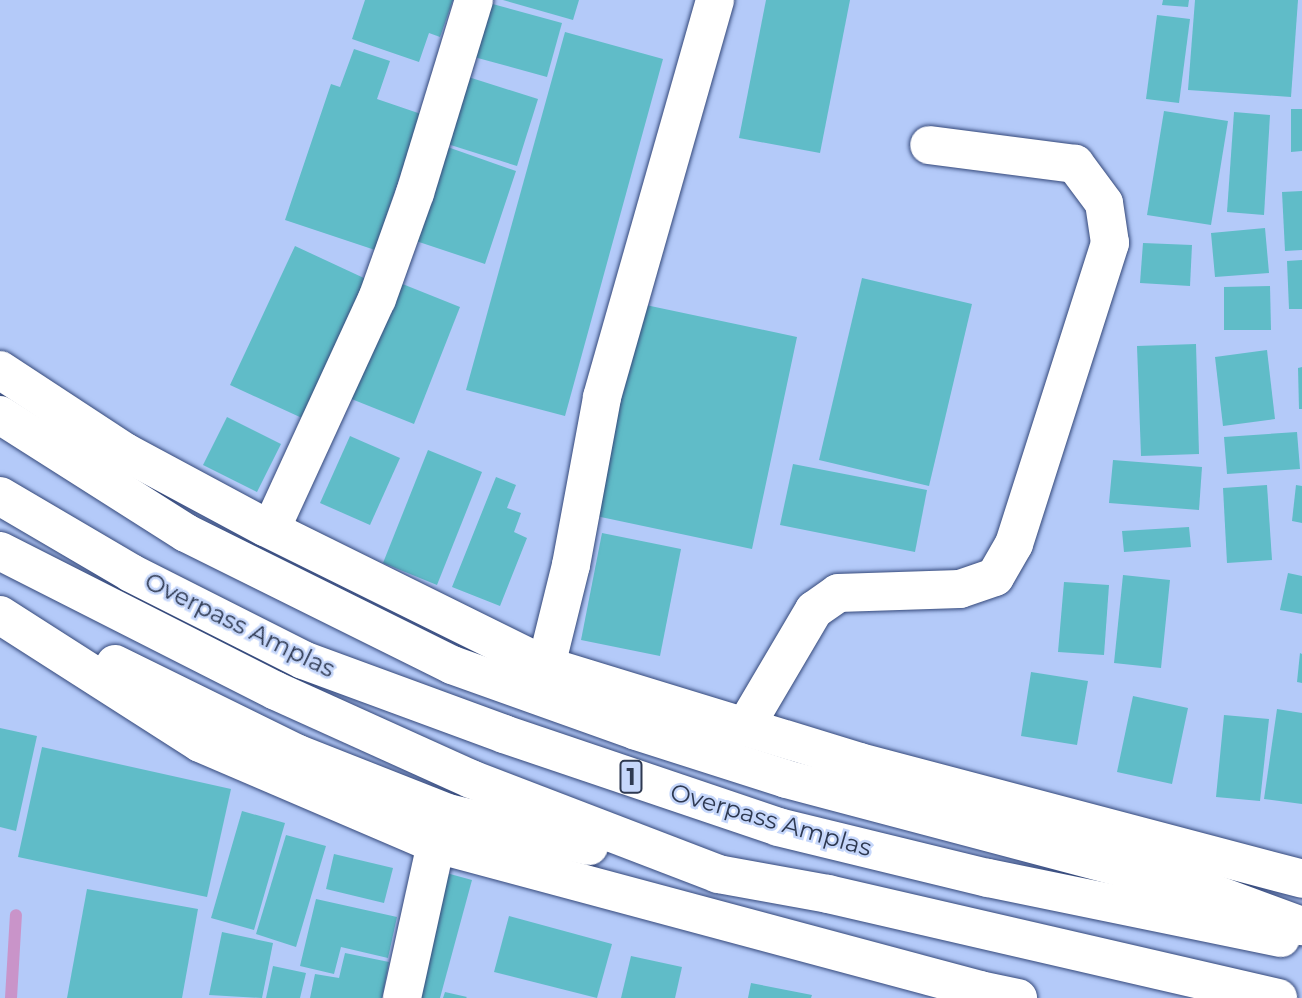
<!DOCTYPE html>
<style>
body{margin:0}
#map{position:relative;width:1302px;height:998px;overflow:hidden;background:#b4caf9;font-family:Montserrat,sans-serif}
div>[style]{position:absolute}
.stream>*{height:12px;margin:-6px;padding:0 6px;transform-origin:6px;border-radius:6px;background:#c994c9}
.building>*{inset:0;background:#60bcc8}
.roads{filter:drop-shadow(0 0 2px #34487a) drop-shadow(0 0 2px #34487a)}
.minor>*{height:38px;margin:-19px;padding:0 19px;transform-origin:19px;border-radius:19px;background:#fff}
.highway>*{height:38px;margin:-19px;padding:0 19px;transform-origin:19px;border-radius:19px;background:#fff}
span{translate:-50% -50%;white-space:nowrap;text-align:center;line-height:1.15;-webkit-text-stroke:5px #c6d7fb;paint-order:stroke}
.shield-label span{padding:2px 5px;background:#c6d7fb;border:2px solid;border-radius:5px;-webkit-text-stroke-width:0}
.shield-label{font-size:23px;color:#2e3951;font-weight:700}
.street-label{font-size:24px;color:#2e3951}
</style>
<div id="map">
<div class="stream">
<i style="left:11px;top:998px;width:83px;rotate:-86.6deg"></i>
</div>
<div class="building">
<i style="clip-path:polygon(365px 0,453px 0,440px 37px,429px 33px,419px 62px,352px 39px)"></i>
<i style="clip-path:polygon(503px 0,579px 0,573px 20px)"></i>
<i style="clip-path:polygon(766px 0,850px 0,820px 153px,739px 138px)"></i>
<i style="clip-path:polygon(1163px 0,1189px 0,1188px 7px,1162px 5px)"></i>
<i style="clip-path:polygon(1195px 0,1298px 0,1291px 97px,1188px 90px)"></i>
<i style="clip-path:polygon(489px 3px,562px 23px,547px 77px,474px 57px)"></i>
<i style="clip-path:polygon(1157px 15px,1190px 19px,1179px 103px,1146px 99px)"></i>
<i style="clip-path:polygon(565px 32px,663px 59px,565px 416px,466px 390px)"></i>
<i style="clip-path:polygon(354px 49px,390px 61px,377px 99px,421px 114px,375px 250px,285px 220px,331px 84px,340px 87px)"></i>
<i style="clip-path:polygon(459px 74px,538px 99px,517px 166px,438px 141px)"></i>
<i style="clip-path:polygon(1291px 109px,1302px 109px,1302px 151px,1291px 152px)"></i>
<i style="clip-path:polygon(1164px 111px,1228px 121px,1211px 225px,1147px 215px)"></i>
<i style="clip-path:polygon(1234px 112px,1270px 115px,1264px 215px,1227px 212px)"></i>
<i style="clip-path:polygon(439px 144px,516px 171px,485px 264px,407px 238px)"></i>
<i style="clip-path:polygon(1302px 191px,1302px 250px,1285px 251px,1282px 192px)"></i>
<i style="clip-path:polygon(1265px 228px,1269px 273px,1215px 277px,1211px 233px)"></i>
<i style="clip-path:polygon(1143px 243px,1192px 245px,1190px 286px,1140px 283px)"></i>
<i style="clip-path:polygon(295px 246px,366px 279px,302px 418px,230px 385px)"></i>
<i style="clip-path:polygon(1302px 260px,1302px 309px,1289px 309px,1287px 261px)"></i>
<i style="clip-path:polygon(862px 278px,972px 304px,929px 486px,819px 460px)"></i>
<i style="clip-path:polygon(395px 281px,460px 307px,414px 424px,349px 398px)"></i>
<i style="clip-path:polygon(1270px 286px,1271px 330px,1224px 330px,1224px 287px)"></i>
<i style="clip-path:polygon(641px 304px,797px 337px,752px 549px,596px 516px)"></i>
<i style="clip-path:polygon(1196px 344px,1199px 454px,1141px 456px,1137px 346px)"></i>
<i style="clip-path:polygon(1267px 350px,1275px 419px,1223px 426px,1215px 357px)"></i>
<i style="clip-path:polygon(1302px 367px,1302px 409px,1299px 409px,1298px 368px)"></i>
<i style="clip-path:polygon(227px 417px,281px 444px,257px 492px,203px 465px)"></i>
<i style="clip-path:polygon(1297px 432px,1300px 469px,1227px 474px,1224px 437px)"></i>
<i style="clip-path:polygon(350px 436px,400px 458px,370px 525px,320px 503px)"></i>
<i style="clip-path:polygon(428px 450px,482px 472px,437px 585px,383px 563px)"></i>
<i style="clip-path:polygon(1113px 460px,1202px 467px,1199px 510px,1109px 503px)"></i>
<i style="clip-path:polygon(793px 464px,927px 490px,915px 552px,780px 525px)"></i>
<i style="clip-path:polygon(496px 477px,516px 485px,507px 508px,521px 513px,514px 532px,527px 538px,500px 606px,452px 587px)"></i>
<i style="clip-path:polygon(1267px 485px,1272px 560px,1227px 563px,1223px 488px)"></i>
<i style="clip-path:polygon(1296px 485px,1302px 486px,1302px 523px,1292px 521px)"></i>
<i style="clip-path:polygon(1189px 527px,1191px 547px,1124px 552px,1122px 531px)"></i>
<i style="clip-path:polygon(602px 533px,681px 549px,660px 656px,581px 640px)"></i>
<i style="clip-path:polygon(1288px 573px,1302px 576px,1302px 614px,1280px 610px)"></i>
<i style="clip-path:polygon(1123px 575px,1170px 580px,1161px 668px,1114px 663px)"></i>
<i style="clip-path:polygon(1064px 582px,1109px 585px,1104px 655px,1058px 652px)"></i>
<i style="clip-path:polygon(1300px 653px,1302px 654px,1302px 683px,1297px 682px)"></i>
<i style="clip-path:polygon(1031px 672px,1088px 681px,1077px 745px,1021px 736px)"></i>
<i style="clip-path:polygon(1133px 696px,1188px 708px,1172px 784px,1117px 772px)"></i>
<i style="clip-path:polygon(1277px 709px,1302px 713px,1302px 804px,1264px 799px)"></i>
<i style="clip-path:polygon(1224px 715px,1269px 719px,1260px 801px,1216px 797px)"></i>
<i style="clip-path:polygon(0 728px,37px 736px,16px 831px,0 827px)"></i>
<i style="clip-path:polygon(42px 747px,231px 789px,207px 897px,18px 857px)"></i>
<i style="clip-path:polygon(242px 811px,285px 823px,254px 930px,211px 918px)"></i>
<i style="clip-path:polygon(286px 835px,326px 846px,296px 947px,256px 934px)"></i>
<i style="clip-path:polygon(334px 854px,393px 868px,384px 903px,326px 889px)"></i>
<i style="clip-path:polygon(439px 871px,472px 880px,440px 998px,406px 998px)"></i>
<i style="clip-path:polygon(87px 889px,198px 909px,182px 998px,67px 998px)"></i>
<i style="clip-path:polygon(316px 899px,397px 917px,388px 958px,341px 947px,334px 974px,300px 966px)"></i>
<i style="clip-path:polygon(509px 916px,612px 944px,597px 998px,494px 972px)"></i>
<i style="clip-path:polygon(222px 932px,273px 943px,262px 998px,209px 995px)"></i>
<i style="clip-path:polygon(345px 953px,389px 962px,382px 998px,310px 998px,315px 974px,339px 978px)"></i>
<i style="clip-path:polygon(631px 956px,682px 967px,675px 998px,621px 998px)"></i>
<i style="clip-path:polygon(273px 966px,306px 973px,300px 998px,266px 998px)"></i>
<i style="clip-path:polygon(751px 983px,812px 995px,811px 998px,748px 998px)"></i>
<i style="clip-path:polygon(445px 992px,467px 997px,466px 998px,443px 998px)"></i>
</div>
<div class="roads">
<div class="minor">
<i style="left:271px;top:529px;width:253px;rotate:-65.3deg"></i>
<i style="left:377px;top:299px;width:113px;rotate:-70.3deg"></i>
<i style="left:415px;top:193px;width:202px;rotate:-73deg"></i>
<i style="left:546px;top:666px;width:104px;rotate:-76.1deg"></i>
<i style="left:571px;top:565px;width:171px;rotate:-79.5deg"></i>
<i style="left:602px;top:397px;width:413px;rotate:-74.1deg"></i>
<i style="left:745px;top:727px;width:136px;rotate:-59.5deg"></i>
<i style="left:814px;top:610px;width:29px;rotate:-35deg"></i>
<i style="left:838px;top:593px;width:122px;rotate:-1.9deg"></i>
<i style="left:960px;top:589px;width:37px;rotate:-19deg"></i>
<i style="left:995px;top:577px;width:38px;rotate:-60deg"></i>
<i style="left:1014px;top:544px;width:316px;rotate:-72.3deg"></i>
<i style="left:1110px;top:243px;width:40px;rotate:-98.5deg"></i>
<i style="left:1104px;top:203px;width:49px;rotate:-126.6deg"></i>
<i style="left:1075px;top:164px;width:147px;rotate:-172.6deg"></i>
<i style="left:402px;top:998px;width:158px;rotate:-77.6deg"></i>
</div>
<div class="highway">
<i style="left:0;top:370px;width:149px;rotate:33.3deg"></i>
<i style="left:125px;top:452px;width:159px;rotate:28.2deg"></i>
<i style="left:265px;top:527px;width:313px;rotate:26.3deg"></i>
<i style="left:546px;top:666px;width:328px;rotate:17deg"></i>
<i style="left:860px;top:762px;width:457px;rotate:14.8deg"></i>
<i style="left:0;top:415px;width:220px;rotate:32.4deg"></i>
<i style="left:186px;top:533px;width:297px;rotate:26.4deg"></i>
<i style="left:452px;top:665px;width:195px;rotate:19.7deg"></i>
<i style="left:636px;top:731px;width:157px;rotate:17.7deg"></i>
<i style="left:786px;top:779px;width:427px;rotate:14.8deg"></i>
<i style="left:1199px;top:888px;width:110px;rotate:20.3deg"></i>
<i style="left:0;top:496px;width:152px;rotate:30.4deg"></i>
<i style="left:131px;top:573px;width:193px;rotate:26.8deg"></i>
<i style="left:303px;top:660px;width:214px;rotate:20.2deg"></i>
<i style="left:504px;top:734px;width:289px;rotate:18.7deg"></i>
<i style="left:778px;top:827px;width:216px;rotate:13.7deg"></i>
<i style="left:988px;top:878px;width:299px;rotate:11.6deg"></i>
<i style="left:0;top:551px;width:309px;rotate:26.9deg"></i>
<i style="left:276px;top:691px;width:214px;rotate:24.3deg"></i>
<i style="left:471px;top:779px;width:265px;rotate:21deg"></i>
<i style="left:718px;top:874px;width:112px;rotate:10.3deg"></i>
<i style="left:828px;top:894px;width:462px;rotate:13deg"></i>
<i style="left:0;top:615px;width:237px;rotate:32.6deg"></i>
<i style="left:200px;top:743px;width:257px;rotate:23.2deg"></i>
<i style="left:436px;top:844px;width:563px;rotate:15.02deg"></i>
<i style="left:980px;top:990px;width:39px;rotate:12deg"></i>
<i style="left:115px;top:664px;width:204px;rotate:26.2deg"></i>
<i style="left:298px;top:754px;width:161px;rotate:21.5deg"></i>
<i style="left:448px;top:813px;width:145px;rotate:13.2deg"></i>
</div>
</div>
<div class="shield-label">
<span style="left:631px;top:777px">1</span>
</div>
<div class="street-label">
<span style="left:240px;top:625px;rotate:26deg">Overpass Amplas</span>
<span style="left:771px;top:820px;rotate:16deg">Overpass Amplas</span>
</div>
</div>
